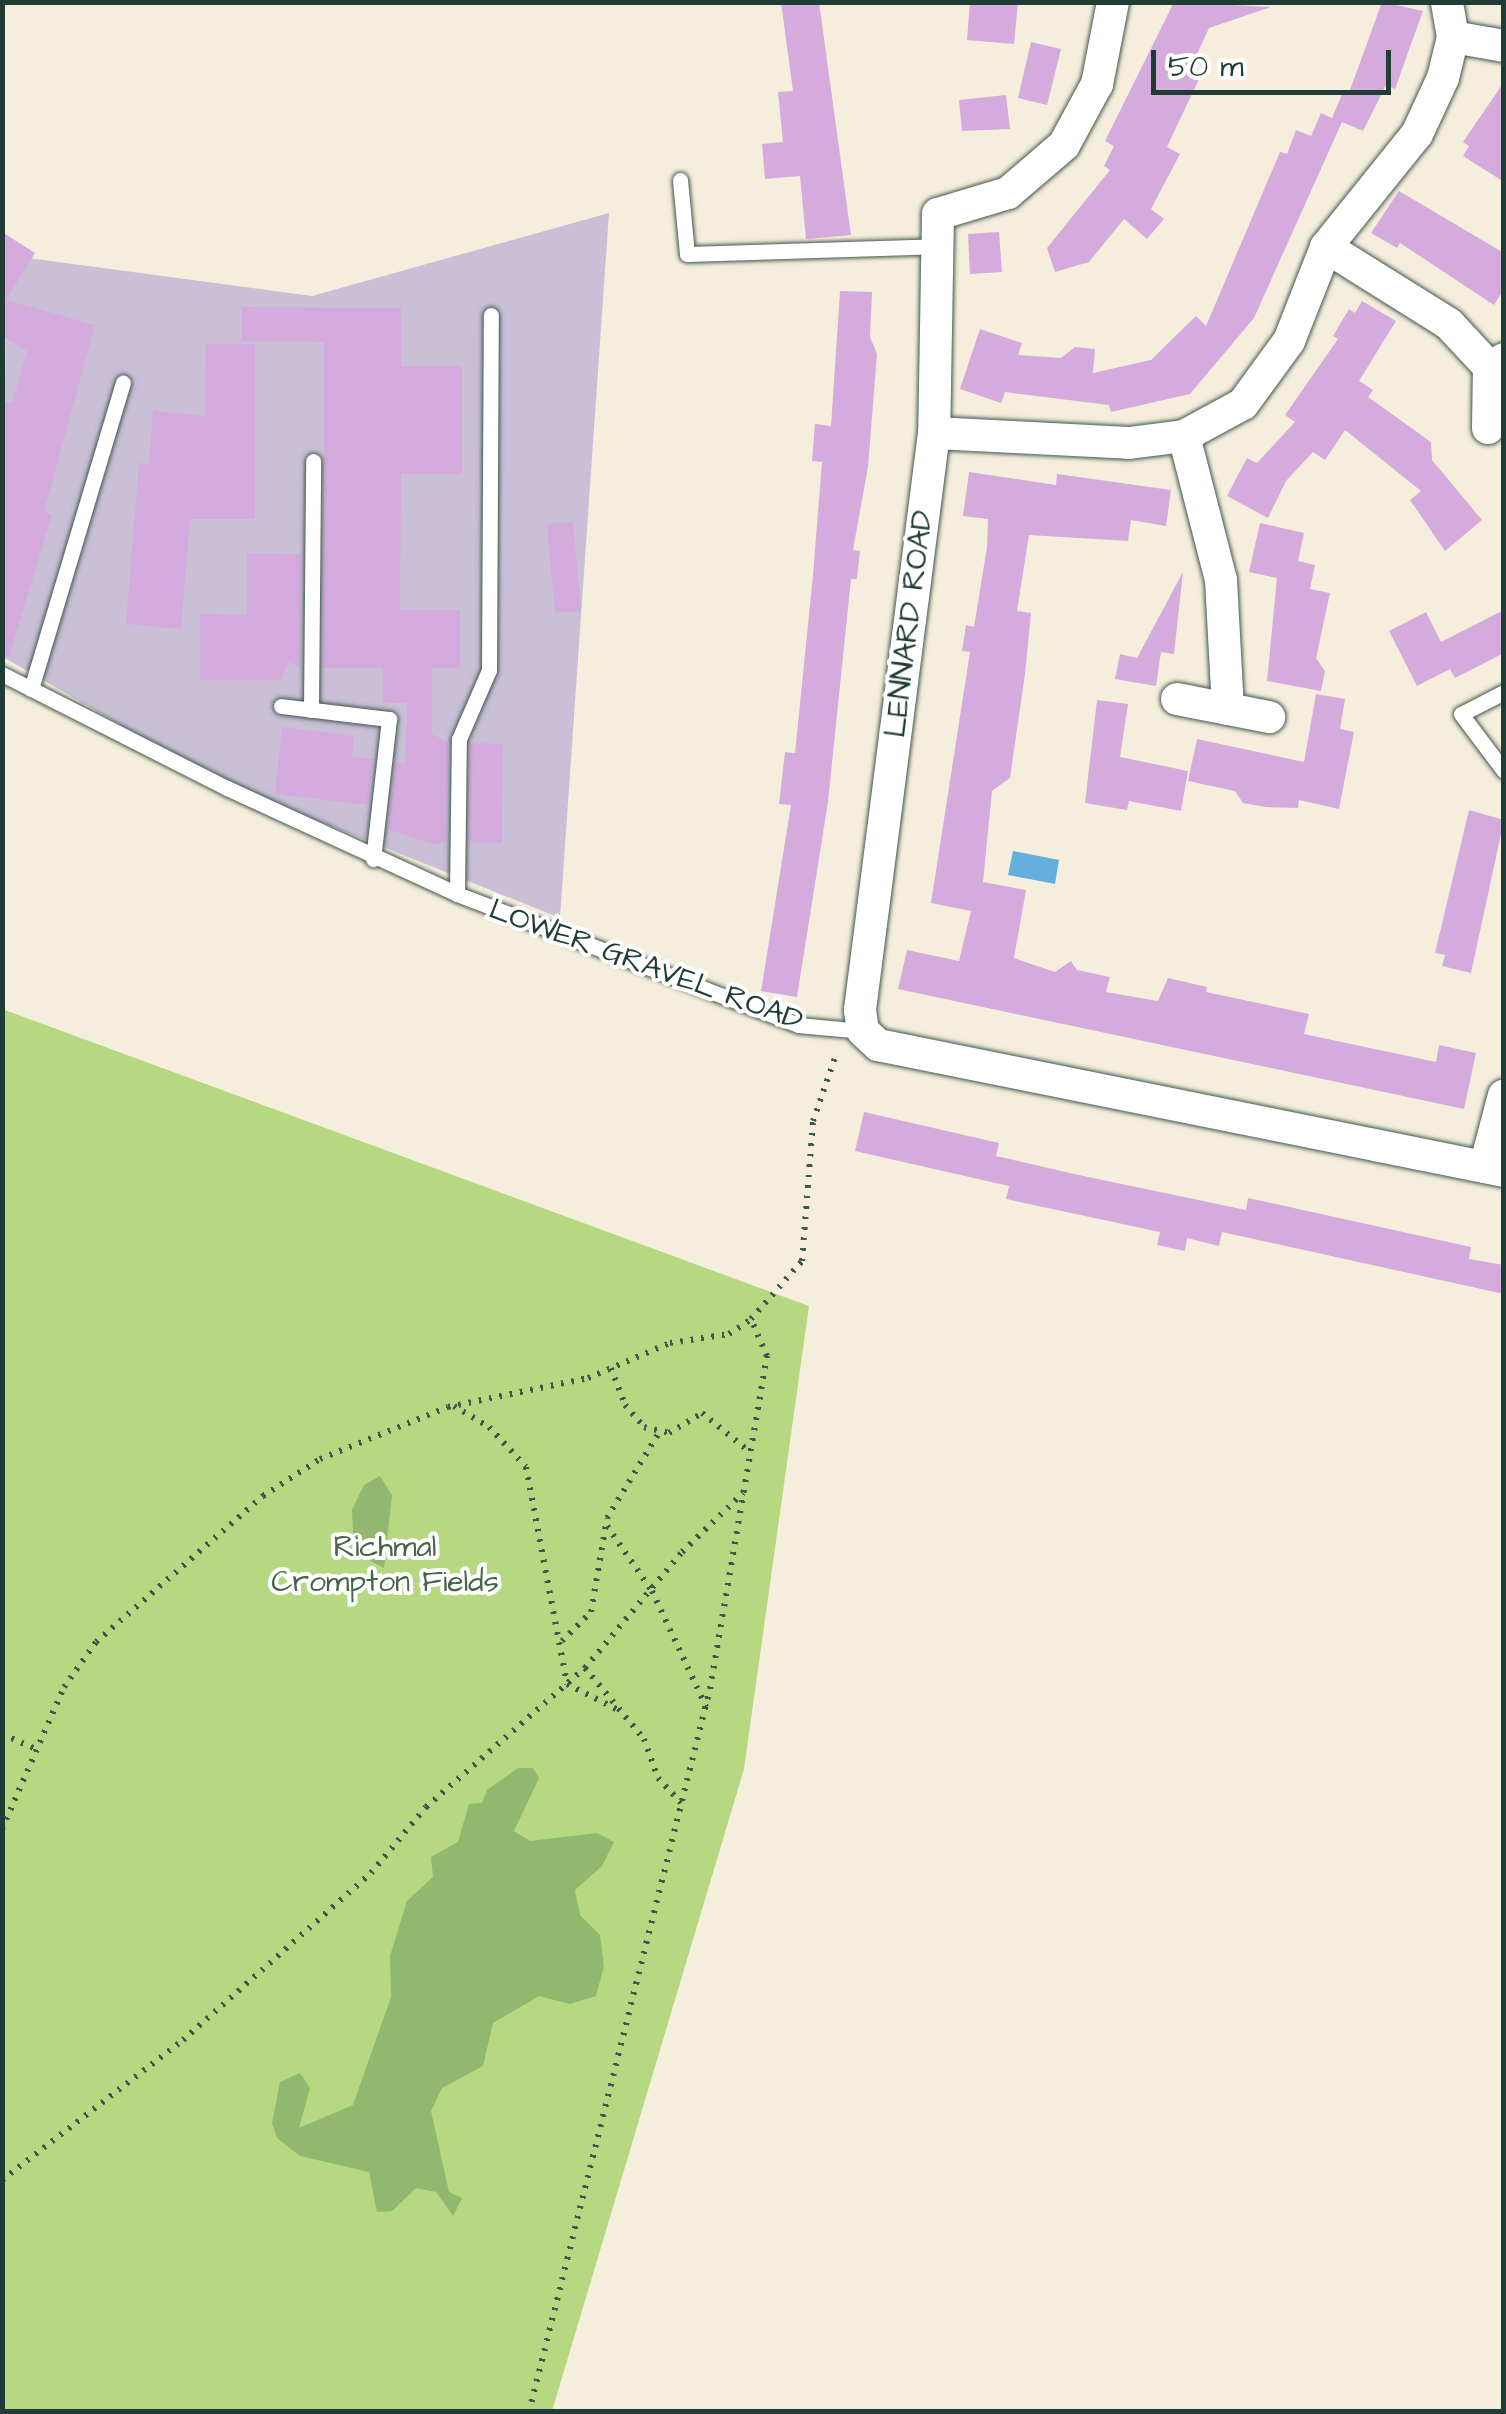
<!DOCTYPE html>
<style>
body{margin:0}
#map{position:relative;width:1506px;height:2414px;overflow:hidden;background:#f6eedc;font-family:"Architects Daughter",sans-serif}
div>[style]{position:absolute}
.industrial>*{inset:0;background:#c9bfd7}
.green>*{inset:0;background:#b5d880}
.forest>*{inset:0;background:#90b86e}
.water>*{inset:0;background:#62afdb}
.building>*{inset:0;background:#d5abdd}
.path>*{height:6px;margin-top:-3px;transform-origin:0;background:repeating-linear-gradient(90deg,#3f584d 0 2.5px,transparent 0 10.5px)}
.roads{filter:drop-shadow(0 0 2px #3f584d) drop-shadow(0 0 2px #3f584d)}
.lane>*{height:15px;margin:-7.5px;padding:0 7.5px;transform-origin:7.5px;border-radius:7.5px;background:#fff}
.street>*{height:32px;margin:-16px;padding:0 16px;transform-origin:16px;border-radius:16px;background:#fff}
span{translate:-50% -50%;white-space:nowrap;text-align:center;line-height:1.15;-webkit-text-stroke:8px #fff;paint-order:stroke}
.street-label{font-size:30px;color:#1f3d34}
.park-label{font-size:30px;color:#446447}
.frame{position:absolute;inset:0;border:5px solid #1f3d34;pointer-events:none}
.scale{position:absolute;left:1151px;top:50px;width:240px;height:45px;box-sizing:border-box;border:5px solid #1f3d34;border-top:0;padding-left:12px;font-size:30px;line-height:35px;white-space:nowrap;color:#1f3d34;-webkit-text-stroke:8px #fff;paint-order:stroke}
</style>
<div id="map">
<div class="industrial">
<i style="clip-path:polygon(609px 213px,560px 918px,274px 803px,161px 748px,3px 657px,6px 255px,312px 296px)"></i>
</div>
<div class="green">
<i style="clip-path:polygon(2px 1009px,809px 1306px,744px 1769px,552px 2411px,3px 2411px)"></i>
</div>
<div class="forest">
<i style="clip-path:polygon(380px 1476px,392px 1495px,384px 1568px,354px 1552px,352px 1510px,364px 1485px)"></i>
<i style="clip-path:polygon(518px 1768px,533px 1768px,539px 1778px,514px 1831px,530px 1841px,597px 1833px,614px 1842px,602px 1866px,575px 1890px,580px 1915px,600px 1935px,604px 1966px,596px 1996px,570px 2004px,539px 1996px,493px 2023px,483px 2066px,442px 2088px,431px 2111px,449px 2192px,462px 2198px,453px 2216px,436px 2192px,416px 2188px,392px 2211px,377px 2212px,369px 2172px,300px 2156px,277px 2138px,272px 2123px,280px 2082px,300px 2073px,310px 2088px,299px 2128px,353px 2105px,391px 1997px,390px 1956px,407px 1901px,433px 1877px,431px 1857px,458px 1842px,469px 1804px,482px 1803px,487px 1790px)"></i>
</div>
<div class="water">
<i style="clip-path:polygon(1013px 851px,1059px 860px,1055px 884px,1008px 875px)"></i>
</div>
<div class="building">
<i style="clip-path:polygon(781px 2px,819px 2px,851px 235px,806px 239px,800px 176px,765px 179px,762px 144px,783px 142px,778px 92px,793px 91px)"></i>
<i style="clip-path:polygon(970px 2px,1018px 2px,1014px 44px,967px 40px)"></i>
<i style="clip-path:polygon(1174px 2px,1271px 7px,1209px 28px,1188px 74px,1199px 79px,1167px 147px,1180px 154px,1151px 209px,1164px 219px,1147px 239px,1124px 219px,1089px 262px,1055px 272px,1047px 248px,1110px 170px,1104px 166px,1114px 146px,1105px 141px)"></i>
<i style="clip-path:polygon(1382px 2px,1423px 11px,1395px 89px,1386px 85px,1363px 131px,1342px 122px,1254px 318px,1190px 394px,1111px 412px,1109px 405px,1005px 392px,1001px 403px,960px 389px,980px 329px,1022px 343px,1018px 355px,1061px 358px,1075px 347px,1095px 349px,1093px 373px,1151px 360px,1196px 316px,1206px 326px,1280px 152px,1287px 154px,1296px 130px,1311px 136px,1321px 113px,1332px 118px,1344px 90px,1349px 93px)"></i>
<i style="clip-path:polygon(1031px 42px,1061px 49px,1047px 105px,1018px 98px)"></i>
<i style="clip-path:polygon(1504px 82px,1504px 182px,1463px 156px,1469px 146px,1463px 142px)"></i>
<i style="clip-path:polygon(1006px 95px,1010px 129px,962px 131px,959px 100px)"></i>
<i style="clip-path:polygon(1399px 191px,1504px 253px,1504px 289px,1494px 305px,1400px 243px,1397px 248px,1371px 233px)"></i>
<i style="clip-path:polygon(2px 232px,35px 253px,6px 300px,95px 325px,44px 512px,52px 515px,9px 657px,2px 656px,2px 401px,12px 403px,27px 351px,2px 336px)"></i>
<i style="clip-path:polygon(999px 232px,1002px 272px,970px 274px,968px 234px)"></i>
<i style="clip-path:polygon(840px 291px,872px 292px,870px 337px,877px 354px,868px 467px,853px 550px,860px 551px,857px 579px,851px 579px,828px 802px,797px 997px,761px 991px,791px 805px,779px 804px,785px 752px,795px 753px,813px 575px,822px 462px,812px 461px,815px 424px,831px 426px)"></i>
<i style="clip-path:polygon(1362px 301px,1396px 321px,1359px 381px,1373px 390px,1368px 397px,1431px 442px,1432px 460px,1482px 520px,1445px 551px,1410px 500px,1421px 491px,1345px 430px,1325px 460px,1313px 452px,1286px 481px,1268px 518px,1227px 496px,1247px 458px,1257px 463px,1295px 422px,1285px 415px,1338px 339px,1333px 336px,1349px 309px,1355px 313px)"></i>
<i style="clip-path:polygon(242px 307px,401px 308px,401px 366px,462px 366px,462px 474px,401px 474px,400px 610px,460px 610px,460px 668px,432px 668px,432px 734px,448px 742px,446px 841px,435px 845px,388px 829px,395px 762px,405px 763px,407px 703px,383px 703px,383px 668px,323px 668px,324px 342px,242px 341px)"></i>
<i style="clip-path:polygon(206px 344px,255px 344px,255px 519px,190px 519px,181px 629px,126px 624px,139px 463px,149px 464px,153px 411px,205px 416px)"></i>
<i style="clip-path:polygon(969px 472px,1056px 485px,1057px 474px,1171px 490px,1166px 526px,1131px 520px,1128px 541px,1029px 535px,1017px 611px,1031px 613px,1025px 674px,1010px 778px,992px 791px,983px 882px,1026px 890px,1014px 958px,1055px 972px,1071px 961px,1077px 970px,1110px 977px,1106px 992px,1158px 1001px,1168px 978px,1207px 987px,1206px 992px,1309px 1014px,1304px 1034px,1436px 1062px,1439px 1045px,1476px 1053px,1464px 1109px,898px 989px,907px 950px,959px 961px,971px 911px,931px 903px,970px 652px,962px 651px,966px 625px,974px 627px,987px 547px,988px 519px,963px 516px)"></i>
<i style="clip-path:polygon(573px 522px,581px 611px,555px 613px,547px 524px)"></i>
<i style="clip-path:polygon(1260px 523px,1304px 533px,1298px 561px,1315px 565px,1310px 589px,1330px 593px,1316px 658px,1325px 671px,1321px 691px,1267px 681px,1277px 578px,1249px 572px)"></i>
<i style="clip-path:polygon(247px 553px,301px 554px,300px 667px,288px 662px,281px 680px,200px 680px,200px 614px,247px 615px)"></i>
<i style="clip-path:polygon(1183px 572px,1174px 654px,1161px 652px,1156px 686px,1115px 679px,1120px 654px,1137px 658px)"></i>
<i style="clip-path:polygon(1504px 610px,1504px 653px,1455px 678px,1450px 669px,1417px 686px,1389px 631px,1426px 612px,1441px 642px)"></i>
<i style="clip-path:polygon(1316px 694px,1345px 699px,1340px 729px,1354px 732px,1339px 809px,1299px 800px,1298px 808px,1265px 807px,1243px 803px,1235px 791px,1188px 781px,1197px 739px,1304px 762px)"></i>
<i style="clip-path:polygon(1097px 700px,1128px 704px,1120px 757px,1188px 771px,1181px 811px,1129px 801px,1127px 810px,1085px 803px)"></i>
<i style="clip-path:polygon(282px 727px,354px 736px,352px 757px,373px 759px,368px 805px,275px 794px)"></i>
<i style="clip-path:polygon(470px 743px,503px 744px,502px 843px,469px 842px)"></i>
<i style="clip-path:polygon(1469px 810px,1504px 820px,1471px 973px,1442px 966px,1445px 955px,1435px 953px)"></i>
<i style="clip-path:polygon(864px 1112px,999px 1143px,996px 1156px,1074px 1174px,1246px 1210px,1248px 1198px,1471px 1247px,1469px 1259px,1504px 1265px,1504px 1294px,1222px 1232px,1219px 1246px,1187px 1238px,1185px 1251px,1157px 1245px,1160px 1232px,1006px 1199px,1009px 1186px,855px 1151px)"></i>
</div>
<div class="path">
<i style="left:611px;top:1368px;width:40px;rotate:69deg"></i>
<i style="left:625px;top:1405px;width:29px;rotate:49deg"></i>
<i style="left:644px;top:1427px;width:26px;rotate:13deg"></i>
<i style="left:669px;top:1433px;width:39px;rotate:-31deg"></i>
<i style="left:702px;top:1413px;width:62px;rotate:39.1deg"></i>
<i style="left:454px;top:1406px;width:41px;rotate:31deg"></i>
<i style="left:489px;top:1427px;width:54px;rotate:47.2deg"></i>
<i style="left:526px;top:1467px;width:221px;rotate:79.3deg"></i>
<i style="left:567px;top:1684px;width:59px;rotate:27deg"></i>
<i style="left:607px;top:1526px;width:79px;rotate:55.3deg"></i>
<i style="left:652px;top:1591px;width:128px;rotate:65deg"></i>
<i style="left:562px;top:1641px;width:41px;rotate:-45deg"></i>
<i style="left:591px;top:1612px;width:95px;rotate:-80.3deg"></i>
<i style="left:607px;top:1518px;width:102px;rotate:-58.7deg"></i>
<i style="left:585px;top:1668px;width:92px;rotate:50.3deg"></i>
<i style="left:644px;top:1739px;width:41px;rotate:70.3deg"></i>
<i style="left:658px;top:1778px;width:34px;rotate:47deg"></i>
<i style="left:2px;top:1734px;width:35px;rotate:24deg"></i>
<i style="left:2px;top:1829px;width:155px;rotate:-66.4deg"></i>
<i style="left:64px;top:1687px;width:55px;rotate:-54.6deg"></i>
<i style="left:96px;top:1642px;width:222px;rotate:-41.2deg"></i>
<i style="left:263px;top:1496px;width:68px;rotate:-33deg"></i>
<i style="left:320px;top:1459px;width:138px;rotate:-22.1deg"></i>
<i style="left:448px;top:1407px;width:143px;rotate:-11.7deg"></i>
<i style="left:588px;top:1378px;width:89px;rotate:-23.1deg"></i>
<i style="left:670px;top:1343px;width:60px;rotate:-8.7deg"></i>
<i style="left:729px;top:1334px;width:27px;rotate:-34deg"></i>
<i style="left:751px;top:1319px;width:77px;rotate:-48.7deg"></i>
<i style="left:802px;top:1261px;width:140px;rotate:-85.5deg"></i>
<i style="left:813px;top:1121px;width:73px;rotate:-70.8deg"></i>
<i style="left:2px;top:2180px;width:229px;rotate:-37.7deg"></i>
<i style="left:183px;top:2040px;width:251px;rotate:-41.6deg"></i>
<i style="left:371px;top:1873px;width:86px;rotate:-50.2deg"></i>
<i style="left:426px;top:1807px;width:211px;rotate:-41.2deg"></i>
<i style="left:585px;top:1668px;width:151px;rotate:-50.1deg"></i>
<i style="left:682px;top:1552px;width:85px;rotate:-44deg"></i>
<i style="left:529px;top:2412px;width:745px;rotate:-75.95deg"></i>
<i style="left:710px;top:1689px;width:338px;rotate:-80.3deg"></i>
<i style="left:767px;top:1356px;width:40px;rotate:-113.4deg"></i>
</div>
<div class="roads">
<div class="lane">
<i style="left:680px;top:180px;width:74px;rotate:84.6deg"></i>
<i style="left:687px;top:254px;width:250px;rotate:-1.8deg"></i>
<i style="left:2px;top:674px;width:252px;rotate:26.9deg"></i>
<i style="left:227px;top:788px;width:253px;rotate:24.7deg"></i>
<i style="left:457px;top:894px;width:365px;rotate:21deg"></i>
<i style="left:798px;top:1025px;width:65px;rotate:5.3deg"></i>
<i style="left:31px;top:689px;width:320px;rotate:-73.3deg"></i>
<i style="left:1504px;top:692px;width:48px;rotate:152.9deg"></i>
<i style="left:1461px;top:714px;width:71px;rotate:53deg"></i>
<i style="left:281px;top:706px;width:109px;rotate:6.9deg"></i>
<i style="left:389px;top:719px;width:141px;rotate:96.5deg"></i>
<i style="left:311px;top:710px;width:249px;rotate:-89.5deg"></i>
<i style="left:457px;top:894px;width:155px;rotate:-89.3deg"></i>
<i style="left:459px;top:739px;width:75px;rotate:-66.5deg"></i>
<i style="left:489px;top:670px;width:355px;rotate:-89.7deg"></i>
</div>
<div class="street">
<i style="left:1113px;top:2px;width:84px;rotate:101deg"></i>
<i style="left:1097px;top:84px;width:69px;rotate:118.4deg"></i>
<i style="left:1064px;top:145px;width:74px;rotate:139.4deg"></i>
<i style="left:1008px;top:193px;width:73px;rotate:163.3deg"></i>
<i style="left:938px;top:214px;width:219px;rotate:91deg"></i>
<i style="left:934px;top:433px;width:582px;rotate:97.31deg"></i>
<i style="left:860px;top:1010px;width:21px;rotate:82deg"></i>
<i style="left:863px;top:1031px;width:21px;rotate:43deg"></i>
<i style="left:878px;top:1045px;width:639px;rotate:11.38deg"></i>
<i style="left:1453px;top:37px;width:52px;rotate:10deg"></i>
<i style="left:1326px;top:247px;width:145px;rotate:32deg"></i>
<i style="left:1449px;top:324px;width:59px;rotate:47.1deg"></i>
<i style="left:1488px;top:428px;width:61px;rotate:-89.1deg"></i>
<i style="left:1489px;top:367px;width:17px;rotate:-28deg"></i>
<i style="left:934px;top:433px;width:195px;rotate:2.9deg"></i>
<i style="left:1129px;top:443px;width:55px;rotate:-7.3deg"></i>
<i style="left:1184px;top:436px;width:67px;rotate:-28.5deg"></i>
<i style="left:1243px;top:404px;width:78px;rotate:-53.9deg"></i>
<i style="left:1289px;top:341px;width:101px;rotate:-68.5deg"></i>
<i style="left:1326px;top:247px;width:145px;rotate:-51.2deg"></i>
<i style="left:1417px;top:134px;width:62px;rotate:-65.1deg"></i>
<i style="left:1443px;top:78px;width:42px;rotate:-76.3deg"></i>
<i style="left:1453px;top:37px;width:36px;rotate:-100deg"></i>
<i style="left:1184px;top:436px;width:149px;rotate:75.6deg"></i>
<i style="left:1221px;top:580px;width:129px;rotate:86.9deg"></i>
<i style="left:1177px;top:699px;width:94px;rotate:11.1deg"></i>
<i style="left:1485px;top:1167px;width:74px;rotate:-75.2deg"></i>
</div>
</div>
<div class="street-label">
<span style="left:909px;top:624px;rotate:-83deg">LENNARD ROAD</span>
<span style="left:646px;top:965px;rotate:20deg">LOWER GRAVEL ROAD</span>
</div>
<div class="park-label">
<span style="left:385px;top:1564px">Richmal<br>Crompton Fields</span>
</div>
<div class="frame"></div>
<div class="scale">50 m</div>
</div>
